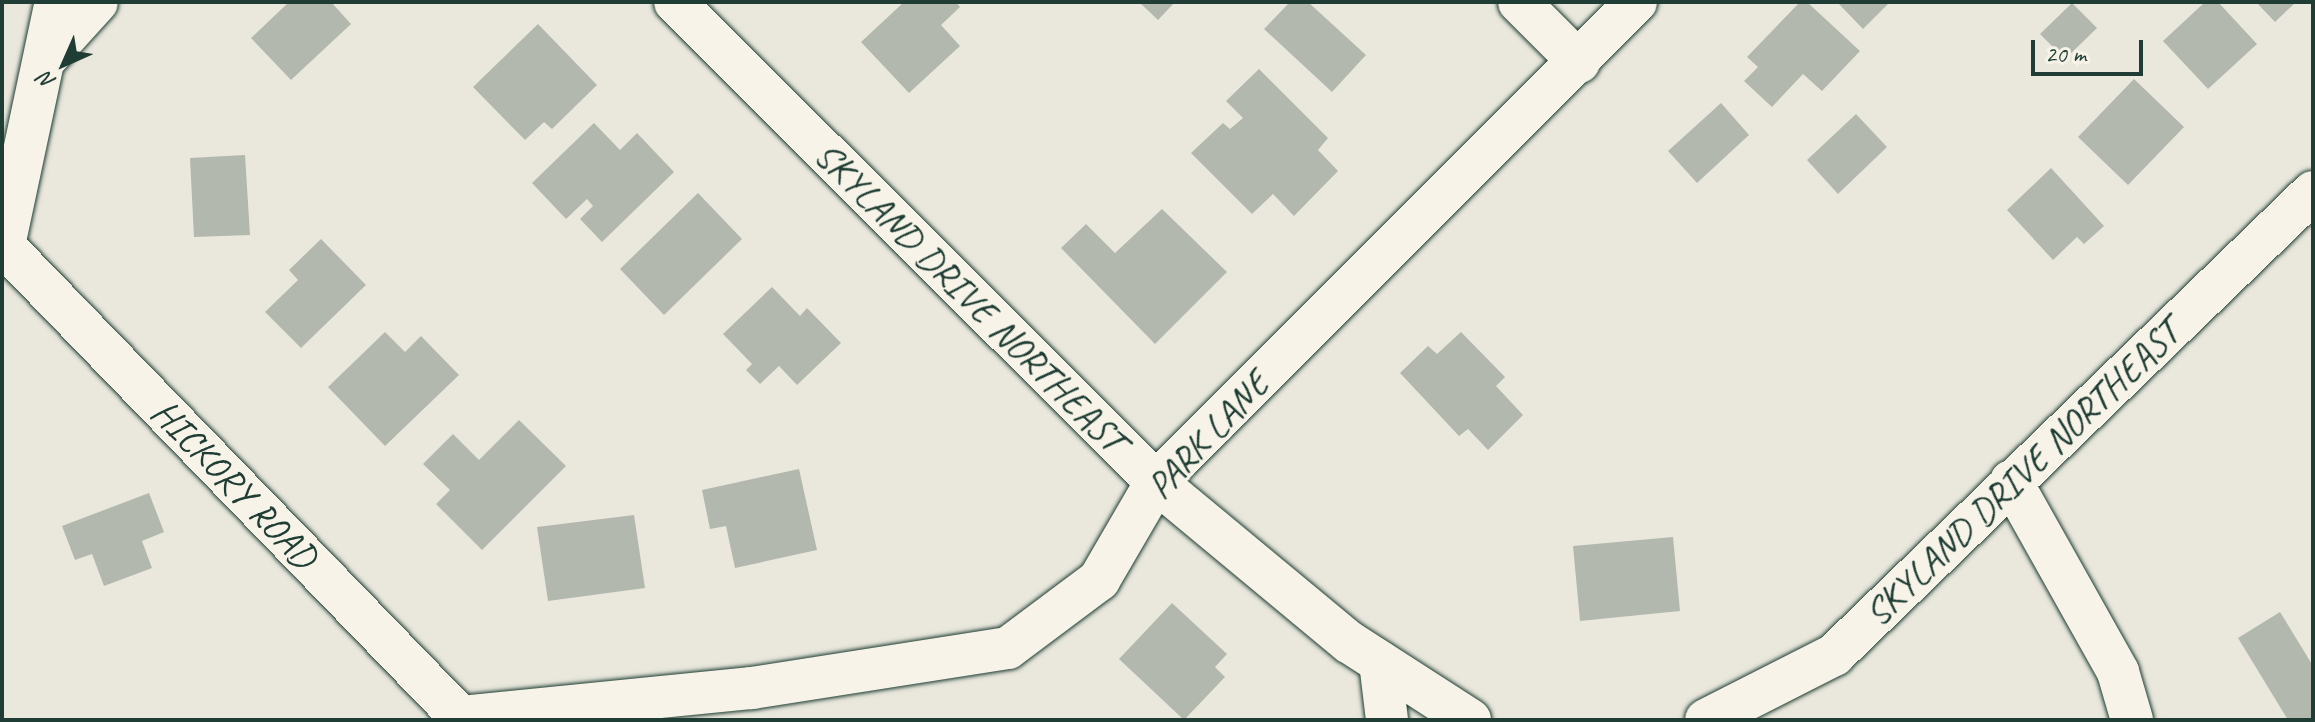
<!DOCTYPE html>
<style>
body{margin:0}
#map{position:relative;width:2315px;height:722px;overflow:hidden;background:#eae8dd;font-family:Caveat,sans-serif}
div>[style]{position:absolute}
.building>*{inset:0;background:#b2b8ae}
.roads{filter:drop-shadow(0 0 2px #1f3d34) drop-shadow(0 0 2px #1f3d34)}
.minor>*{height:42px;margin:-21px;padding:0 21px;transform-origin:21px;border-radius:21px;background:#f7f3e8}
span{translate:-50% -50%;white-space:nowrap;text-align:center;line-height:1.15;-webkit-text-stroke:7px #f7f3e8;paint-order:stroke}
.street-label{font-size:38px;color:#1f3d34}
.frame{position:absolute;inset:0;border:4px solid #1f3d34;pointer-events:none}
.north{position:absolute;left:24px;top:24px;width:80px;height:80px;-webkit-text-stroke:6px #f7f3e8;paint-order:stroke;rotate:225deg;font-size:22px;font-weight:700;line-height:32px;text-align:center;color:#1f3d34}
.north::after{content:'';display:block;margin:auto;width:28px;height:36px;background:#1f3d34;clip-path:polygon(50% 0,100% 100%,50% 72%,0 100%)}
.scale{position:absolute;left:2031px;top:40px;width:112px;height:36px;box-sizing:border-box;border:4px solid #1f3d34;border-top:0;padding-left:10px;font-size:24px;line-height:28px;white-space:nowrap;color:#1f3d34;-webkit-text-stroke:6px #f7f3e8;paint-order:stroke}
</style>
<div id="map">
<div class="building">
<i style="clip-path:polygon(289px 2px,331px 2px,351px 24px,291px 80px,251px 38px)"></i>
<i style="clip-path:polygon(904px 2px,956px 2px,960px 7px,941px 25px,960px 46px,909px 93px,861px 42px)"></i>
<i style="clip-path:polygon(1139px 2px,1175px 2px,1158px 20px)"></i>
<i style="clip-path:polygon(1290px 2px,1308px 2px,1366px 55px,1332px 92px,1264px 29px)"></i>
<i style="clip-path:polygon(1800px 2px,1807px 2px,1860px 51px,1822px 91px,1803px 74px,1772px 107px,1744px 81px,1758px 67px,1747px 57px)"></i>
<i style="clip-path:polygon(1837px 2px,1890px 2px,1863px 29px)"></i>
<i style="clip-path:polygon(2205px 2px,2218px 2px,2257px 44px,2208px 89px,2163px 41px)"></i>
<i style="clip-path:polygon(2256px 2px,2296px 2px,2275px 22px)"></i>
<i style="clip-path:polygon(2072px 3px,2097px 28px,2065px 59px,2040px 34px)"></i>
<i style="clip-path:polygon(538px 24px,597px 85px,552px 129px,544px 122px,525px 140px,473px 87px)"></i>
<i style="clip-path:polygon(1259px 69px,1328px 138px,1318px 150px,1338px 171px,1294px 216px,1273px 194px,1252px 214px,1191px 153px,1223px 123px,1230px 129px,1243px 118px,1226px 101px)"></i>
<i style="clip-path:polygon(2134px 79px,2184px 127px,2128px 185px,2078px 137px)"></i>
<i style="clip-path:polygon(1721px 103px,1749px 135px,1697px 183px,1668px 151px)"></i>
<i style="clip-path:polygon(1856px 114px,1887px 147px,1838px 194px,1807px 160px)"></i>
<i style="clip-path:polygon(594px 123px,620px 150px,637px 133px,674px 172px,602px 242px,580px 219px,593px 206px,587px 199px,566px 219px,532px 183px)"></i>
<i style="clip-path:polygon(245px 155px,250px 235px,194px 237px,190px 158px)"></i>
<i style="clip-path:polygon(2051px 168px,2104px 226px,2084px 244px,2077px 237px,2053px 260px,2007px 210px)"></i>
<i style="clip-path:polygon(698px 193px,742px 239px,664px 315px,620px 269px)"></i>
<i style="clip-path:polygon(1162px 209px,1227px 272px,1155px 344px,1061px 248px,1086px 224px,1115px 253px)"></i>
<i style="clip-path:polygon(321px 239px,366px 285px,301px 348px,265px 312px,298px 280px,289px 270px)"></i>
<i style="clip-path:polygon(772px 287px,800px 316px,807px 308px,841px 343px,797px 385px,779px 366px,760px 384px,746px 370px,752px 364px,723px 334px)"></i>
<i style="clip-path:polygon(385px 332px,405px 352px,421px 336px,459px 375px,385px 446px,328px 387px)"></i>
<i style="clip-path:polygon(1461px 332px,1505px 377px,1496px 386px,1523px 415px,1488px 450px,1468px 429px,1459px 436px,1400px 373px,1428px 346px,1437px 354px)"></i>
<i style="clip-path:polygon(519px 420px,566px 466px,482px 550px,436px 504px,450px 490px,423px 464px,453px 434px,479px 460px)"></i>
<i style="clip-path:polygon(799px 469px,817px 550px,735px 568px,726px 526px,710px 529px,702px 490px)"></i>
<i style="clip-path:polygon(149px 493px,164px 532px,142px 541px,152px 568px,104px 586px,92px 554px,75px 560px,62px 526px)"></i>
<i style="clip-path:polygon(634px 515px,645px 588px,548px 601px,537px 527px)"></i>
<i style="clip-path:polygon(1673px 537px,1680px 611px,1580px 621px,1573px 546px)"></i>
<i style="clip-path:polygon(1172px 603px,1227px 654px,1215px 667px,1225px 677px,1184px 720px,1119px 659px)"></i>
<i style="clip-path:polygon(2280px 612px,2313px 666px,2313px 720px,2288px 720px,2238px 638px)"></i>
</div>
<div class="roads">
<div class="minor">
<i style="left:675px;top:2px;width:680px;rotate:44.94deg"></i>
<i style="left:1156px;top:482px;width:251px;rotate:39.7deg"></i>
<i style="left:1349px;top:642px;width:144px;rotate:32.8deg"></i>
<i style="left:1519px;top:2px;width:85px;rotate:45deg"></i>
<i style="left:47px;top:57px;width:74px;rotate:-47.7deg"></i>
<i style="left:5px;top:247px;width:658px;rotate:45.92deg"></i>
<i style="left:2px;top:255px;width:259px;rotate:-78deg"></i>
<i style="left:2011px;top:481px;width:219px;rotate:60.7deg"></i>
<i style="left:2118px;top:672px;width:50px;rotate:73.7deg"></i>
<i style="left:1380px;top:662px;width:58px;rotate:83.1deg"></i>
<i style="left:460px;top:717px;width:293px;rotate:-5.7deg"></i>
<i style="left:752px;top:688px;width:259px;rotate:-8.9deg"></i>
<i style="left:1008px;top:648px;width:114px;rotate:-36.8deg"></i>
<i style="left:1099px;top:580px;width:113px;rotate:-59.8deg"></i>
<i style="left:1156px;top:482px;width:679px;rotate:-45deg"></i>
<i style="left:1706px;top:720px;width:144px;rotate:-26.9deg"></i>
<i style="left:1834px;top:655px;width:666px;rotate:-44.03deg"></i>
</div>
</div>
<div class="street-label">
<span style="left:970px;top:297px;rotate:45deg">SKYLAND DRIVE NORTHEAST</span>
<span style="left:1208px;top:435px;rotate:-47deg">PARK LANE</span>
<span style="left:2022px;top:473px;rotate:-44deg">SKYLAND DRIVE NORTHEAST</span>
<span style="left:234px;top:484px;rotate:46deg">HICKORY ROAD</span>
</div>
<div class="frame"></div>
<div class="north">N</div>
<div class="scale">20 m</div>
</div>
